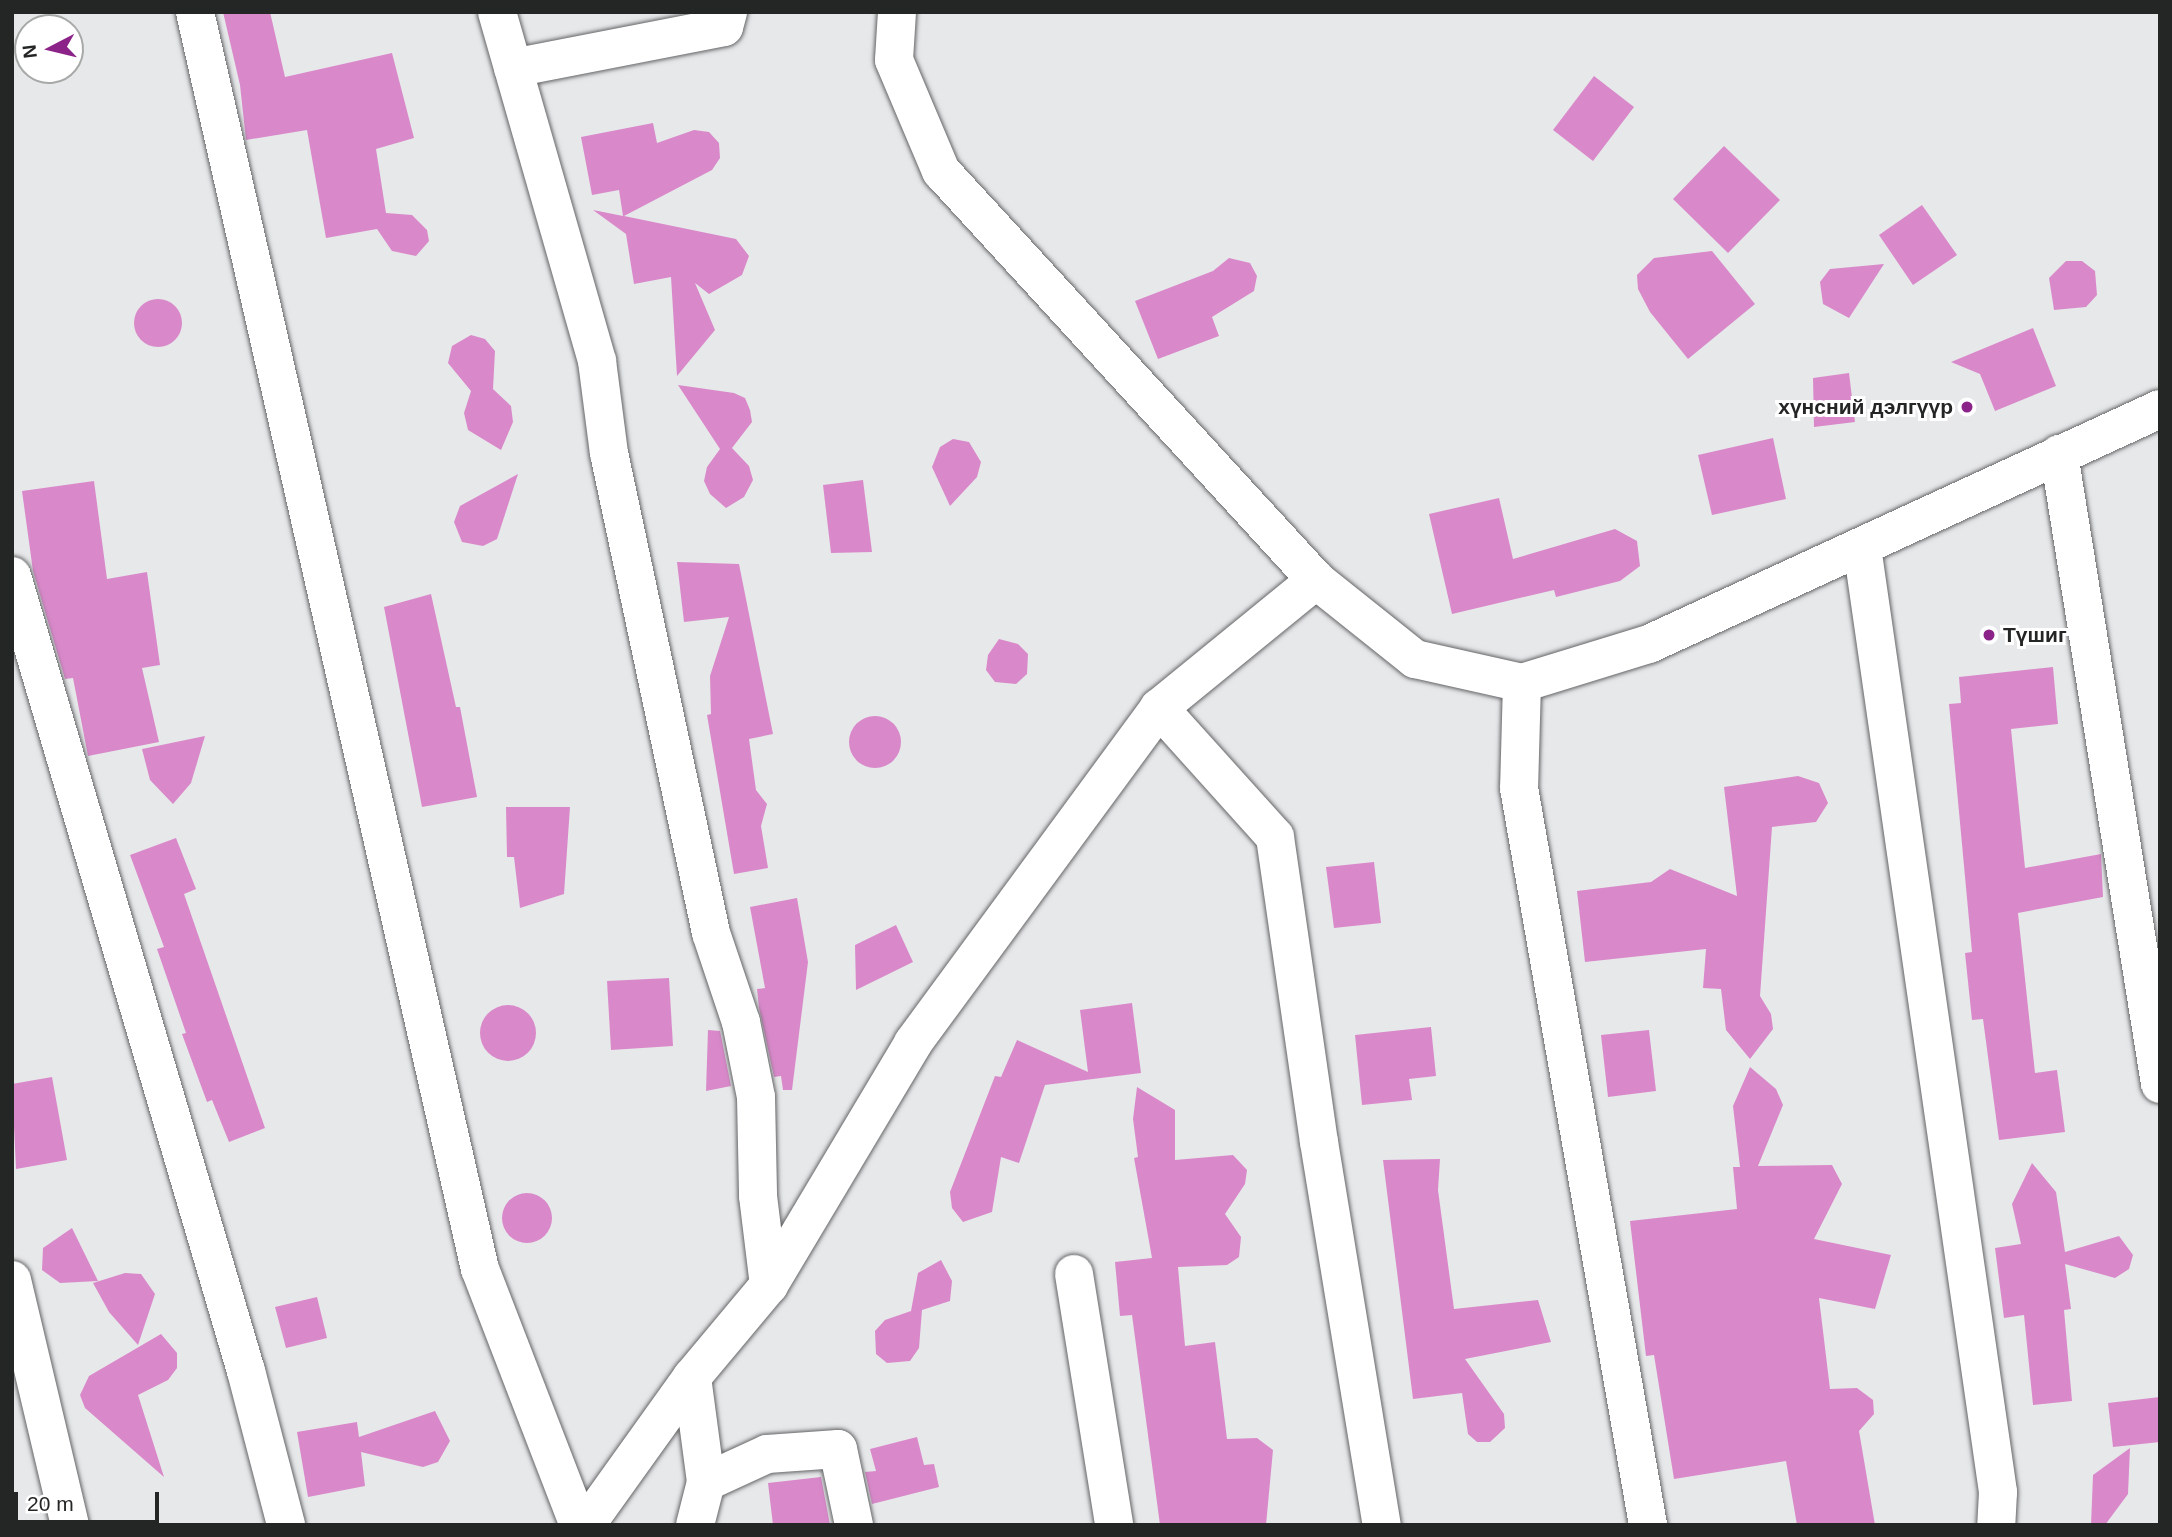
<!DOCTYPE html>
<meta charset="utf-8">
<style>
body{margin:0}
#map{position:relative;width:2172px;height:1537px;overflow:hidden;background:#e7e8ea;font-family:Helvetica,sans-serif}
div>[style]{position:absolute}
.building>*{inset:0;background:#d989ca}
.round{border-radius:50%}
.roads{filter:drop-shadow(0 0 2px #646567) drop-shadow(0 0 2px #646567)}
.street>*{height:38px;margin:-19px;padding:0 19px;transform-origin:19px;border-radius:19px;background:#fff}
.dots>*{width:19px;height:19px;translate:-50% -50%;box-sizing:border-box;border:4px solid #fff;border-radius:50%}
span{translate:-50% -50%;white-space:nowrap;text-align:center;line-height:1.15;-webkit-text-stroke:6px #fff;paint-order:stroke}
.poi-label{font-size:21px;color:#242525;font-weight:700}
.right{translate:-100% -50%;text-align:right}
.left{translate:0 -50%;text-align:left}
.frame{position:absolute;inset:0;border:14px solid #242525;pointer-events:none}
.north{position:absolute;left:14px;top:14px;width:70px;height:70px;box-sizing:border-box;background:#fff;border:2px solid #a7a8a8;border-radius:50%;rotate:263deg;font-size:19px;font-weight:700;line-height:28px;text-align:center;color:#242525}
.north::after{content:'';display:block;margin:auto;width:24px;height:32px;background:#8c2388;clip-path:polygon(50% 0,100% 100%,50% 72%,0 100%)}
.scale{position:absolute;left:14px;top:1492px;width:145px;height:32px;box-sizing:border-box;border:4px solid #242525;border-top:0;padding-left:9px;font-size:21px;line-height:24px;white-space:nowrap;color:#242525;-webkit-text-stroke:5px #fff;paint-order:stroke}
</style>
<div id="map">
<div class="building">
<i style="clip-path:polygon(223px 12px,270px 12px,285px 77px,392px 53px,414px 138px,376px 149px,386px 213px,412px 215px,427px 230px,429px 241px,416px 256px,392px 251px,377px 229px,326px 238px,307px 130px,246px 140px,240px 85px)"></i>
<i style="clip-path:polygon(1594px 76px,1634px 107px,1593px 161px,1553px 130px)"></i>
<i style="clip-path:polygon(653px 123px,657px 143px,694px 130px,709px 132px,719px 143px,720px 158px,712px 170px,624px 216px,736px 239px,749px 256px,742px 275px,709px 294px,695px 283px,715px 330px,677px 376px,671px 277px,634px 284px,626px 234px,593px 210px,623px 216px,619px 190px,592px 195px,581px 137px)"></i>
<i style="clip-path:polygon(1724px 146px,1780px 200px,1728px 253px,1673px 199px)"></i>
<i style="clip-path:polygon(1922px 205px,1957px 255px,1913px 285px,1879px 235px)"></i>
<i style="clip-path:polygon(1712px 251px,1755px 304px,1688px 359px,1650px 312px,1638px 289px,1637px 275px,1654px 258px)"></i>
<i style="clip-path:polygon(1229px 258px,1250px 263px,1257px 276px,1254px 291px,1212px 317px,1219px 336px,1158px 359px,1135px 301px,1213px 271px)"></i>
<i style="clip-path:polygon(2066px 261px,2082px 261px,2095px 271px,2097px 295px,2086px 307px,2054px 310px,2049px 278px)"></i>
<i style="clip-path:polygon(1884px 264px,1849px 318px,1823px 304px,1820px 282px,1830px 269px)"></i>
<i class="round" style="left:134px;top:299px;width:48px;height:48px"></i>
<i style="clip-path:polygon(2033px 328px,2056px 386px,1995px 411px,1980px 374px,1951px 362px)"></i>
<i style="clip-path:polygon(471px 335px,485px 339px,495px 351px,493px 389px,511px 406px,513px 422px,501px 450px,468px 430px,464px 413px,471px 391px,448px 363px,452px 346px)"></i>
<i style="clip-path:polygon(1849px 373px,1855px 422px,1814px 427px,1813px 378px)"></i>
<i style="clip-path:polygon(678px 385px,734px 393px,745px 398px,750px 410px,752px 422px,732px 448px,749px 466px,753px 480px,744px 497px,726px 508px,710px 494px,704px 481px,707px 467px,720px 449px)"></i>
<i style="clip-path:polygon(1773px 438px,1786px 499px,1712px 515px,1698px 455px)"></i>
<i style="clip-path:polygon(953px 439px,969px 442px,981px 462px,977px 477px,950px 506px,932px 467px,940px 447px)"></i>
<i style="clip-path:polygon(518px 474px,497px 539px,483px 546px,462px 542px,454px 522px,460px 506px)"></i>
<i style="clip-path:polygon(863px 480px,872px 552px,831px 553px,823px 485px)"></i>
<i style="clip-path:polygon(94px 481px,107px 579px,147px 572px,160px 665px,142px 668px,159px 742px,88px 756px,73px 678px,65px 679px,33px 571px,22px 491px)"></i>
<i style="clip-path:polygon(1499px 498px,1513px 559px,1615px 529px,1637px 541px,1640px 566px,1620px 581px,1556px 597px,1554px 590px,1452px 614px,1429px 514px)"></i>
<i style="clip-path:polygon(677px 562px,739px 564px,773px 734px,749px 739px,756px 790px,767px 804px,761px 826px,768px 868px,734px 874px,707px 715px,711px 714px,710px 676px,729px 617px,684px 622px)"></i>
<i style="clip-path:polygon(431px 594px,456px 707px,460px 707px,477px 797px,422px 807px,384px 607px)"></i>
<i style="clip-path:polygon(999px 639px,1018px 644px,1028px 654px,1027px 674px,1016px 684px,995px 682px,986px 670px,988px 655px)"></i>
<i style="clip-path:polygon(2053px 667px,2058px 724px,2011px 729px,2025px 868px,2101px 854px,2103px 897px,2018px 913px,2035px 1073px,2057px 1070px,2065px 1132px,1999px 1140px,1983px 1019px,1972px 1020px,1965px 953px,1972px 952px,1949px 704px,1961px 703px,1959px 677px)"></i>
<i class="round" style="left:849px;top:716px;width:52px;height:52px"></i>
<i style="clip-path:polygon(205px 736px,191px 783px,173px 804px,150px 780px,142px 749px)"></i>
<i style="clip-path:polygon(1798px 776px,1819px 783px,1828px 803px,1816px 822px,1772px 827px,1760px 996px,1771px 1014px,1773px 1029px,1750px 1059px,1726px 1030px,1721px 989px,1703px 988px,1706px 949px,1585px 962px,1577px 891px,1651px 882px,1670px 869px,1737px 896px,1724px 787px)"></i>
<i style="clip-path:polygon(506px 807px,570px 807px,564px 894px,520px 908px,514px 857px,507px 857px)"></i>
<i style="clip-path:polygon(176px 838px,196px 889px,184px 894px,265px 1128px,229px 1142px,212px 1100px,207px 1102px,182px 1034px,186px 1033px,157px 949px,164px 947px,130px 855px)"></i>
<i style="clip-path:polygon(1374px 862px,1381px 923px,1334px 928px,1326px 867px)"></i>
<i style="clip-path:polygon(797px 898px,808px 962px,792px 1090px,783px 1090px,781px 1076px,774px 1077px,759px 1008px,757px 989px,765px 988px,750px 907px)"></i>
<i style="clip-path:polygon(896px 925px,913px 962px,856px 990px,855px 945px)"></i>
<i style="clip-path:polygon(669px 978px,673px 1046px,611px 1050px,607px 981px)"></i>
<i style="clip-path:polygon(1132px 1003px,1141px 1073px,1045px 1085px,1019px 1163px,1001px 1157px,992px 1212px,963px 1222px,952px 1208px,950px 1192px,995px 1076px,1001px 1077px,1017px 1040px,1088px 1072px,1080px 1010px)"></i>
<i class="round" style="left:480px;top:1005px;width:56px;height:56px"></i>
<i style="clip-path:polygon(1431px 1027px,1436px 1076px,1409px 1079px,1412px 1100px,1362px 1105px,1355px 1035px)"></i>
<i style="clip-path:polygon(708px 1030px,720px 1031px,731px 1086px,706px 1091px)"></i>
<i style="clip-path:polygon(1649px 1030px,1656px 1091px,1608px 1097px,1601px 1035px)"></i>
<i style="clip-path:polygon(1750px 1067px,1776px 1089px,1783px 1105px,1758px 1166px,1832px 1165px,1842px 1184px,1814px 1239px,1891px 1255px,1875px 1309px,1819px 1298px,1830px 1389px,1857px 1388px,1873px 1400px,1874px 1414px,1859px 1431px,1875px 1525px,1797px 1525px,1786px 1461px,1674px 1479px,1654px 1355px,1646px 1356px,1630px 1221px,1737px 1209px,1733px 1167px,1740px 1167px,1733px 1106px)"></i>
<i style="clip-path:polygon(52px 1077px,67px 1160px,16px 1169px,12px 1084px)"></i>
<i style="clip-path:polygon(1137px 1087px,1175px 1110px,1175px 1160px,1233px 1155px,1247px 1170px,1245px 1184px,1225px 1214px,1241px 1237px,1239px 1257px,1227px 1265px,1178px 1267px,1185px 1346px,1215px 1342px,1227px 1439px,1257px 1438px,1273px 1450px,1266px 1525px,1160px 1525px,1132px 1315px,1120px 1316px,1115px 1262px,1152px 1258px,1134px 1158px,1138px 1157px,1133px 1119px)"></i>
<i style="clip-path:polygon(1440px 1159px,1438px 1190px,1454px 1309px,1538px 1300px,1551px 1342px,1465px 1359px,1504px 1414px,1505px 1428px,1490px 1442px,1477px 1442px,1468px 1434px,1462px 1393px,1413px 1399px,1383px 1160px)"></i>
<i style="clip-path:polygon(2032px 1163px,2056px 1192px,2065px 1252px,2119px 1236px,2133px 1255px,2129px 1269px,2115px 1278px,2065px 1264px,2071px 1309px,2064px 1310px,2072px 1401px,2033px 1405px,2024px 1315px,2004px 1318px,1995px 1248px,2021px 1244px,2012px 1204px)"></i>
<i class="round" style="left:502px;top:1193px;width:50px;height:50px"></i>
<i style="clip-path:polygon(72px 1228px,98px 1281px,60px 1283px,42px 1270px,43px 1248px)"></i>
<i style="clip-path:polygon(941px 1260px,952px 1281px,950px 1301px,922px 1310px,919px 1348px,910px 1361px,887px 1363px,876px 1354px,875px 1331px,885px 1320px,911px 1311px,918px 1273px)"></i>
<i style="clip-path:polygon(125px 1273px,141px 1274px,155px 1294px,138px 1345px,109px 1312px,93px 1283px)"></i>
<i style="clip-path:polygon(317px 1297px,327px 1338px,286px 1348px,275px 1307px)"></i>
<i style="clip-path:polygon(161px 1334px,177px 1353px,177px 1368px,168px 1380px,138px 1395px,164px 1477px,85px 1408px,80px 1395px,89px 1376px)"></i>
<i style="clip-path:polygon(2160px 1397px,2160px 1442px,2113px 1447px,2108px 1403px)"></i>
<i style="clip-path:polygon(435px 1411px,450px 1441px,438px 1462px,423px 1467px,361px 1452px,365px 1486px,308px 1497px,297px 1432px,357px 1422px,359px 1437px)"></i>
<i style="clip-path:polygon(917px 1437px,924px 1465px,934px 1464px,939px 1487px,872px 1504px,865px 1472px,876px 1471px,870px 1449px)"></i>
<i style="clip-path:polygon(2130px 1448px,2128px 1494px,2105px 1525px,2091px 1525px,2093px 1475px)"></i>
<i style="clip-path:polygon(821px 1477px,830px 1525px,773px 1525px,768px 1483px)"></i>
</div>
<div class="roads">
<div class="street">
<i style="left:195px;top:12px;width:1289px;rotate:77.23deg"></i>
<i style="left:480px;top:1269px;width:274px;rotate:68.9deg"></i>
<i style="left:497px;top:12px;width:363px;rotate:74deg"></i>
<i style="left:597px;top:361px;width:93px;rotate:82.6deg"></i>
<i style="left:609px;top:453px;width:491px;rotate:78deg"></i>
<i style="left:711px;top:933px;width:94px;rotate:71.4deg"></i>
<i style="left:741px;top:1022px;width:76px;rotate:78.7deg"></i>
<i style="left:756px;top:1097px;width:99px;rotate:88.8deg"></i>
<i style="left:758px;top:1196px;width:90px;rotate:83deg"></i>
<i style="left:897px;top:12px;width:48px;rotate:93.6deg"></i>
<i style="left:894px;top:60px;width:121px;rotate:67.1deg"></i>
<i style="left:941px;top:171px;width:555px;rotate:47.48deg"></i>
<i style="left:1316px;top:580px;width:127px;rotate:38.6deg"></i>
<i style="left:1415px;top:659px;width:110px;rotate:12.6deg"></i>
<i style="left:1522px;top:683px;width:133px;rotate:-17.1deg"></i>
<i style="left:1649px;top:644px;width:562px;rotate:-24.7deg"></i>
<i style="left:513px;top:68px;width:215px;rotate:-11deg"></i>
<i style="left:724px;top:27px;width:16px;rotate:-75deg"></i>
<i style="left:2059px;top:454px;width:638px;rotate:80.89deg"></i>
<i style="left:1862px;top:547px;width:955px;rotate:81.81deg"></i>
<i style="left:1998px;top:1492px;width:33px;rotate:93deg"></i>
<i style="left:12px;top:576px;width:829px;rotate:73.6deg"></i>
<i style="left:246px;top:1371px;width:159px;rotate:75.4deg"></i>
<i style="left:1522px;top:683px;width:105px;rotate:91.6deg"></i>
<i style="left:1519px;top:788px;width:748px;rotate:80.07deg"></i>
<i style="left:1159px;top:708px;width:173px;rotate:48deg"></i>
<i style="left:1275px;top:837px;width:308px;rotate:81.8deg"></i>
<i style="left:1319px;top:1142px;width:388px;rotate:80.7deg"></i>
<i style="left:1074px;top:1274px;width:254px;rotate:80.9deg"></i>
<i style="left:12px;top:1280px;width:252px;rotate:76.7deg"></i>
<i style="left:692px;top:1377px;width:106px;rotate:82.4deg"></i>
<i style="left:706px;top:1482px;width:44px;rotate:104.3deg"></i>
<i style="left:706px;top:1482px;width:67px;rotate:-24.7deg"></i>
<i style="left:767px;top:1454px;width:71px;rotate:-4deg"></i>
<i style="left:838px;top:1449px;width:78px;rotate:78.1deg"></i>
<i style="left:586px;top:1525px;width:182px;rotate:-54.4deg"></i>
<i style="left:692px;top:1377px;width:120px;rotate:-50.1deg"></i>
<i style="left:769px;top:1285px;width:282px;rotate:-59.2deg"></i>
<i style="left:913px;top:1043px;width:416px;rotate:-53.7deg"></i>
<i style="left:1159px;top:708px;width:203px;rotate:-39.2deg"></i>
</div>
</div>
<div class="dots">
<i style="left:1967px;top:407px;background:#8c2388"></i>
<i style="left:1989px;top:635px;background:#8c2388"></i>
</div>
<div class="poi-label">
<span class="right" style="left:1953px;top:407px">хүнсний дэлгүүр</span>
<span class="left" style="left:2003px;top:635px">Түшиг</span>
</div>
<div class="frame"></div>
<div class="north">N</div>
<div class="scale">20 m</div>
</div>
